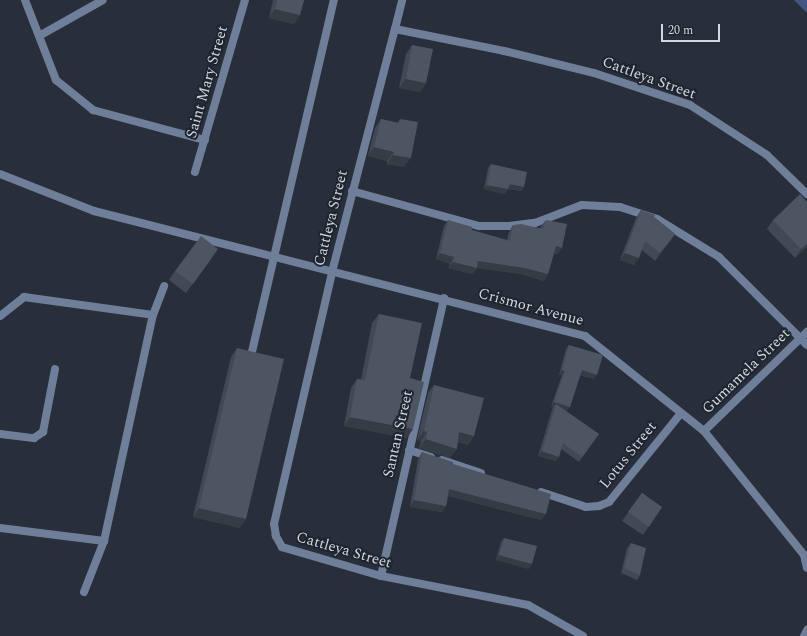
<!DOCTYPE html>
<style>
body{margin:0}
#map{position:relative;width:807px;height:636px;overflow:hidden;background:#282f3b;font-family:Spectral,serif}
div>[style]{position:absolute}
.green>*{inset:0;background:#3f5680}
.street>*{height:8px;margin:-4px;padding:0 4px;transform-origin:4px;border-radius:4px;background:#6f7f99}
.wall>*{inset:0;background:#424954}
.shaded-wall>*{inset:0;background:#363c45}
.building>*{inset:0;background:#4d5562}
span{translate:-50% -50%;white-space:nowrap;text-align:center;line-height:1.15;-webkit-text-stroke:4px #1e2531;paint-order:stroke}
.street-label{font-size:15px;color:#d2d7df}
.scale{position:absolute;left:661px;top:24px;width:59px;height:18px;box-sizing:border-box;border:2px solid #d2d7df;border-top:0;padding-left:5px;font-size:12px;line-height:14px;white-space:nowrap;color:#d2d7df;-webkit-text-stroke:3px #1e2531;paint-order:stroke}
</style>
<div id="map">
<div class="green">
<i style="clip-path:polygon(794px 0,807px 0,807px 13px)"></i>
</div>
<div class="street">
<i style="left:25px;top:0;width:86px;rotate:68.8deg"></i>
<i style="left:56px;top:80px;width:48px;rotate:39deg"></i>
<i style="left:93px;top:110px;width:116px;rotate:15deg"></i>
<i style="left:395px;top:29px;width:30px;rotate:-76deg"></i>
<i style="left:39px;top:36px;width:73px;rotate:-29.4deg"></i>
<i style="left:195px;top:172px;width:179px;rotate:-73.8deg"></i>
<i style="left:0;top:174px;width:101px;rotate:21.5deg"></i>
<i style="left:94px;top:211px;width:507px;rotate:14.28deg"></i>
<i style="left:585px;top:336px;width:152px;rotate:38.6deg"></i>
<i style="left:704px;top:431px;width:159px;rotate:51.1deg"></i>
<i style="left:804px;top:555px;width:13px;rotate:77deg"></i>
<i style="left:352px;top:191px;width:132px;rotate:15.4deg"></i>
<i style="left:479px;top:226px;width:30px"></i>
<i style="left:509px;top:226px;width:26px;rotate:-7deg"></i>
<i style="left:535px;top:223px;width:50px;rotate:-21deg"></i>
<i style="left:582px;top:205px;width:38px;rotate:3deg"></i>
<i style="left:620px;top:207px;width:39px;rotate:18deg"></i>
<i style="left:657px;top:219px;width:73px;rotate:31.5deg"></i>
<i style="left:719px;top:257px;width:124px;rotate:45deg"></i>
<i style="left:0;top:316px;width:31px;rotate:-38deg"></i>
<i style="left:24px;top:297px;width:130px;rotate:7.9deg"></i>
<i style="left:251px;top:356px;width:366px;rotate:-76.9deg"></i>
<i style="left:704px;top:431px;width:143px;rotate:-43.9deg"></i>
<i style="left:0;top:434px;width:34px;rotate:7deg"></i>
<i style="left:34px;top:438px;width:11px;rotate:-34deg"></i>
<i style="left:43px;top:432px;width:64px;rotate:-79.2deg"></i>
<i style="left:409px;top:450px;width:23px;rotate:18deg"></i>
<i style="left:442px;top:460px;width:41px;rotate:18.4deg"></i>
<i style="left:541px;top:492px;width:47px;rotate:18.4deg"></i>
<i style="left:586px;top:507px;width:13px;rotate:-4deg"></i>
<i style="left:599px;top:506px;width:11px;rotate:-22deg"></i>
<i style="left:609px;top:502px;width:114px;rotate:-51deg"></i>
<i style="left:0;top:528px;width:105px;rotate:7.1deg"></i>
<i style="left:381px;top:576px;width:285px;rotate:-77.2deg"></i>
<i style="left:84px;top:592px;width:55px;rotate:-68.6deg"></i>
<i style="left:104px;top:541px;width:231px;rotate:-77.8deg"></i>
<i style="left:153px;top:315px;width:31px;rotate:-69deg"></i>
<i style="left:583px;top:636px;width:63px;rotate:-150.6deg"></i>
<i style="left:528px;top:605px;width:150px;rotate:-168.8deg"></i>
<i style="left:381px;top:576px;width:103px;rotate:-163.7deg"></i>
<i style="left:282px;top:547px;width:13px;rotate:-119deg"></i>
<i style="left:276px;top:536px;width:12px;rotate:-99deg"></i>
<i style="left:274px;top:524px;width:259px;rotate:-77deg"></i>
<i style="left:332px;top:272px;width:251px;rotate:-75.5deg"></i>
<i style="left:395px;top:29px;width:111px;rotate:11.4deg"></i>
<i style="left:504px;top:51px;width:93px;rotate:13.7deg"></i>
<i style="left:594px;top:73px;width:101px;rotate:18.4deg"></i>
<i style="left:690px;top:105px;width:92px;rotate:33deg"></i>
<i style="left:767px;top:155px;width:56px;rotate:44.3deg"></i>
<i style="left:804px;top:636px;width:7px;rotate:-63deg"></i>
</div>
<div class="wall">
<i style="clip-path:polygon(273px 0,304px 0,300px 15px,294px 24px,269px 18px)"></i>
<i style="clip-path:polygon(412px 45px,426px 83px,420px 92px,399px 88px,406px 54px)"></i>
<i style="clip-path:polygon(381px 119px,397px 123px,400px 119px,404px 167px,387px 164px,387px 161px,368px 156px,375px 128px)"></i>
<i style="clip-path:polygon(491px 164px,524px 187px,521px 191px,508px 189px,505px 194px,484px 189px,488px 168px)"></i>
<i style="clip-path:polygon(807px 202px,807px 247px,795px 258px,767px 229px,773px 220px)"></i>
<i style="clip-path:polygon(641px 210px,654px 217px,675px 234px,655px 261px,642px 250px,634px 265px,620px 260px,636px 218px)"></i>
<i style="clip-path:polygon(448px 220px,472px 230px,507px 240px,509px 232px,513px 225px,540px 228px,545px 221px,558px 254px,554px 253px,548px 274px,544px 281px,521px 274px,477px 268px,472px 274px,448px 268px,450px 264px,436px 259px,444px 226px)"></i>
<i style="clip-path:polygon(212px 258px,186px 293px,169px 280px,175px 271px)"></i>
<i style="clip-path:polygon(379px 314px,410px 378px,407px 438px,344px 426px,351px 388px,357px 379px,361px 380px,372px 323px)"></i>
<i style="clip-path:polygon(569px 345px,594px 379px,580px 375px,570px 407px,566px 411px,599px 434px,579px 462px,561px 449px,556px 461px,538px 456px,553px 407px,551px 407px,562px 375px,559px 375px,566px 349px)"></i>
<i style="clip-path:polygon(237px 348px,240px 528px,193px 517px,231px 357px)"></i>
<i style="clip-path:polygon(434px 385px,474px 436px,468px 445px,458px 442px,450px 458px,419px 448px,421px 441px,417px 440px,428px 393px)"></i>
<i style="clip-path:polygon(422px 452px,546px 514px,541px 520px,448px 496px,446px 506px,442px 512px,410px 507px,418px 459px)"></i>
<i style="clip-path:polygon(642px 493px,662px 507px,643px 535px,622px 521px)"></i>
<i style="clip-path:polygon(504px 538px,529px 569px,496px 560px,501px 542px)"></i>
<i style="clip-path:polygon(631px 543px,640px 575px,637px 580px,621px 573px,627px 548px)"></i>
</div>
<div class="shaded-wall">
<i style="clip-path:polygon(275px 9px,300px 15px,294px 24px,269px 18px)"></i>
<i style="clip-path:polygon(406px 79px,426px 83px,420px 92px,399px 88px)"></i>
<i style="clip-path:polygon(374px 147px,394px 152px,387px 161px,368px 156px)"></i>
<i style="clip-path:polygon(393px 155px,411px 158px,404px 167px,387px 164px)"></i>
<i style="clip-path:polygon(510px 184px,524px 187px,521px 191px,506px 188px)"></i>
<i style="clip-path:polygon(487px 185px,508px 189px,505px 194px,484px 189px)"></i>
<i style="clip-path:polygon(675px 234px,670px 242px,655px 261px,660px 253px)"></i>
<i style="clip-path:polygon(807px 244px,807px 247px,795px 258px,801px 249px)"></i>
<i style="clip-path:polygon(556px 246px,562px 248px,558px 254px,551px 253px)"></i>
<i style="clip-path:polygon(440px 253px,454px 257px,450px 264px,436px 259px)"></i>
<i style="clip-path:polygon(625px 253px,639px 258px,634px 265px,620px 260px)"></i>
<i style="clip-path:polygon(478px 261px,525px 268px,548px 274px,544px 281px,521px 274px,476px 268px,472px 274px,448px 268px,453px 262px)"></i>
<i style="clip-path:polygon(562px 370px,565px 371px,562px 375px,559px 375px)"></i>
<i style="clip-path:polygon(582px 370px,597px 375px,594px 379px,579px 374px)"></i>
<i style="clip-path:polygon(554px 402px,570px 407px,566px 411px,556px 404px,553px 407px,551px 407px)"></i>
<i style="clip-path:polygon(350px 417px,413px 429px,407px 438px,344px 426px)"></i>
<i style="clip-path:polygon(424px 431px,427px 432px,421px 441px,417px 440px)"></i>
<i style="clip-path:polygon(459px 432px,474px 436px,468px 445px,453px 441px)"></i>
<i style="clip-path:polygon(426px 439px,457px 449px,450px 458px,419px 448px)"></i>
<i style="clip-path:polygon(542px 451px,559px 457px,556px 461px,538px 456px)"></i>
<i style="clip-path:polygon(449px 489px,546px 514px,541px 520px,444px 495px)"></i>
<i style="clip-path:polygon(414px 500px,446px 506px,442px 512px,410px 507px)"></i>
<i style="clip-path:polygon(199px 508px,246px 519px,240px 528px,193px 517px)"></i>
<i style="clip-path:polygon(499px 555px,532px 564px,529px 569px,496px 560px)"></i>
</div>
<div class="building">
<i style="clip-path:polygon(277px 0,304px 0,300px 15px,275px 9px)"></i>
<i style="clip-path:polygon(412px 45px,433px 49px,426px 83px,406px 79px)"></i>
<i style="clip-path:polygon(381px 119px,399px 123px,400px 119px,418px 122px,411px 158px,393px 155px,394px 152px,374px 147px)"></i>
<i style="clip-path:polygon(491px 164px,527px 172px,524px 187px,510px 184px,508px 189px,487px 185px)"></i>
<i style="clip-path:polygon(800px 194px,807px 202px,807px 244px,801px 249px,773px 220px)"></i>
<i style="clip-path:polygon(641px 210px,655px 215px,654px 217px,675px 234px,660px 253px,645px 241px,639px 258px,625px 253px)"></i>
<i style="clip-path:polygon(448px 220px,472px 227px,472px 230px,510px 241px,513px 225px,521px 224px,543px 229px,545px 221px,547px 220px,567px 224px,562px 248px,556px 246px,548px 274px,525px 268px,478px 261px,477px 268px,453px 262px,454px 257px,440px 253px)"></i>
<i style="clip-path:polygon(201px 236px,218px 249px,193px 284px,175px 271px)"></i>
<i style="clip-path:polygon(379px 314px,422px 323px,410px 378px,424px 382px,413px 429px,350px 417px,357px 379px,365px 380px)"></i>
<i style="clip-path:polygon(569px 345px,603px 355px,597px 375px,582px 370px,570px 407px,554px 402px,565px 371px,562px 370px)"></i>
<i style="clip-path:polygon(237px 348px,284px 359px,246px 519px,199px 508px)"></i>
<i style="clip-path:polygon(434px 385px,484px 398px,474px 436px,459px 432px,457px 449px,426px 439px,427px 432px,424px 431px)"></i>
<i style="clip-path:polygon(556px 404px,599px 434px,582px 457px,563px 443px,559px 457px,542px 451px)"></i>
<i style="clip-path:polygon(422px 452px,453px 462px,453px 464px,551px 494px,546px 514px,449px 489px,446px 506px,414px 500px)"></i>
<i style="clip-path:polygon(642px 493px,662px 507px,649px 527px,628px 512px)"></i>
<i style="clip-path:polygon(504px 538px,537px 546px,532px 564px,499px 555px)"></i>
<i style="clip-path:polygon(631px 543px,646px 548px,640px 575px,624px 568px)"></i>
</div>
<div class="street-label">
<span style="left:649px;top:78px;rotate:20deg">Cattleya Street</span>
<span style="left:207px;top:82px;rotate:-74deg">Saint Mary Street</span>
<span style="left:331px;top:218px;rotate:-76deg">Cattleya Street</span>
<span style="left:531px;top:307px;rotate:15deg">Crismor Avenue</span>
<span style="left:746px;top:371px;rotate:-44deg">Gumamela Street</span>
<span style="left:398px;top:434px;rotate:-77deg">Santan Street</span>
<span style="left:628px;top:455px;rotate:-51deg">Lotus Street</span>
<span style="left:344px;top:550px;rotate:16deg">Cattleya Street</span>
</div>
<div class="scale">20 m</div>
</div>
